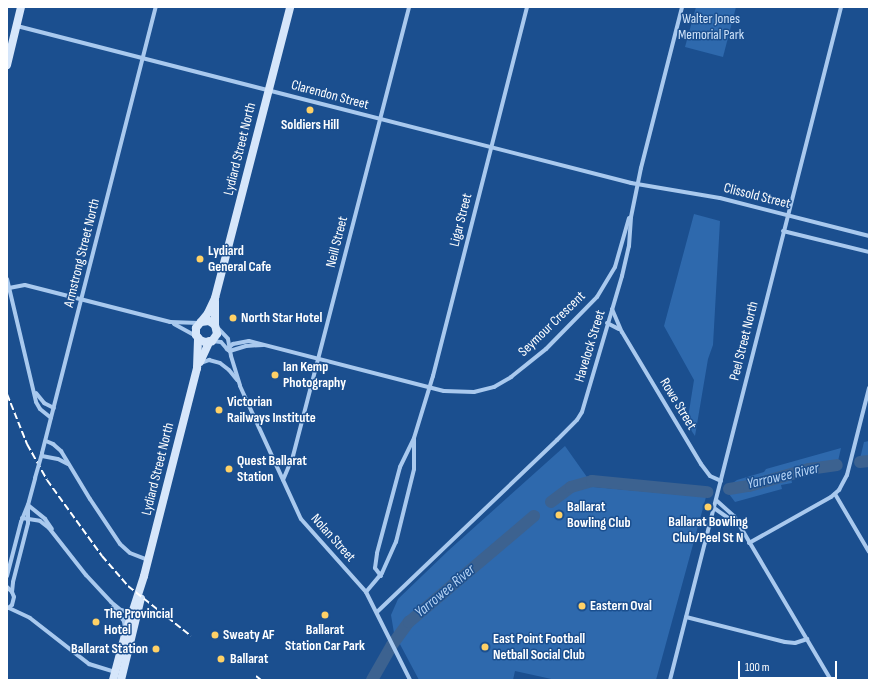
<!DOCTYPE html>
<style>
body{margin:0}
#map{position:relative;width:876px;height:687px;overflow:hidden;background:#1b4f8f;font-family:"Sofia Sans Condensed",sans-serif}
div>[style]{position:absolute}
.green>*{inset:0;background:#2e69ad}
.river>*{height:12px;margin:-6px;padding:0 6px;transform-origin:6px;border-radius:6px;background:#3c6290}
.street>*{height:4px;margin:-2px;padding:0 2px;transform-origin:2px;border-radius:2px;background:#a9c9ee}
.secondary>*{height:8px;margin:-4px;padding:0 4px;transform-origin:4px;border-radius:4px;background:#d6e6fa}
.rail>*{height:2px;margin-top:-1px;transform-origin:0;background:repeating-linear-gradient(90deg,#fff 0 7px,transparent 0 10px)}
.street-bridge>*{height:4px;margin:-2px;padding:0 2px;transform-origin:2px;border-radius:2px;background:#a9c9ee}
.dots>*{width:11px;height:11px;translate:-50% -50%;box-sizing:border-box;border:2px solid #1b4f8f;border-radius:50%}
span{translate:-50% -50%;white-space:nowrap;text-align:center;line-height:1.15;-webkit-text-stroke:3px #1b4f8f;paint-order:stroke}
.park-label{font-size:14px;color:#cfe3fa}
.street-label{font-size:14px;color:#fff}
.poi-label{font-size:14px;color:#fff;font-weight:700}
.left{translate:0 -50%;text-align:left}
.right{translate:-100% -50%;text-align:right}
.water-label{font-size:15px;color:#b5d3f5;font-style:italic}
.frame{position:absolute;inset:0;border:8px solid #fff;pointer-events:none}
.scale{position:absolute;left:738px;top:661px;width:99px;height:18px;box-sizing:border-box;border:2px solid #fff;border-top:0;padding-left:5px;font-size:12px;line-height:14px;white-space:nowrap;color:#fff;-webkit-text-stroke:3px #1b4f8f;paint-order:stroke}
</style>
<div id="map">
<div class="green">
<i style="clip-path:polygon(696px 7px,736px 7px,723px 57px,685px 47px)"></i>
<i style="clip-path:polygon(694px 214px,720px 221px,713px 345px,708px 359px,695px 436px,687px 424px,694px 380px,664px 326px)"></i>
<i style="clip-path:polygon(869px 441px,869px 466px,858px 467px,864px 442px)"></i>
<i style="clip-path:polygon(565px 446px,594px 487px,706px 497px,656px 680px,556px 680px,515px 671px,513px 680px,419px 680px,394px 633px,391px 615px,398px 599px,449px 550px)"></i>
<i style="clip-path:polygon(841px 448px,836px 470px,791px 478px,792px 483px,781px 485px,782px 489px,735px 502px,729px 494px,728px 486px,737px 480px,764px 472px,766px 469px)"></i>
</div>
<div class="river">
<i style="left:860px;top:462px;width:9px;rotate:-6deg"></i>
<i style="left:729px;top:489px;width:20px;rotate:-9deg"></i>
<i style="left:749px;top:486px;width:62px;rotate:-15.8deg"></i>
<i style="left:809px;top:469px;width:28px;rotate:-8deg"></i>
<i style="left:551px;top:502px;width:25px;rotate:-37deg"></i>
<i style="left:571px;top:487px;width:22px;rotate:-16deg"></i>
<i style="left:592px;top:481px;width:116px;rotate:5.5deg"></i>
<i style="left:372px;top:680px;width:40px;rotate:-60.3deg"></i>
<i style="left:392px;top:645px;width:29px;rotate:-54deg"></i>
<i style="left:409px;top:622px;width:164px;rotate:-40.3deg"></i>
</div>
<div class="street">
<i style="left:17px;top:26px;width:634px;rotate:14.34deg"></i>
<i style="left:631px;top:183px;width:90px;rotate:9.6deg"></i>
<i style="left:720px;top:198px;width:154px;rotate:14.3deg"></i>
<i style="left:783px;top:231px;width:89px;rotate:13.7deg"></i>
<i style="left:7px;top:279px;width:126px;rotate:76.7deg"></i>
<i style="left:36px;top:402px;width:8px;rotate:60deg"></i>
<i style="left:40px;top:409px;width:14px;rotate:39deg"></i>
<i style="left:9px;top:288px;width:16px;rotate:-11deg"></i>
<i style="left:25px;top:285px;width:150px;rotate:14.3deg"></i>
<i style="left:170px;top:322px;width:29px;rotate:2deg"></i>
<i style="left:612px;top:309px;width:25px;rotate:67deg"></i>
<i style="left:622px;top:332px;width:154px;rotate:59.1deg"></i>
<i style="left:701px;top:464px;width:15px;rotate:53deg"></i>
<i style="left:710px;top:476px;width:12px;rotate:24deg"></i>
<i style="left:607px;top:323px;width:13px;rotate:27deg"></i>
<i style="left:174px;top:324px;width:25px;rotate:29deg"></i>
<i style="left:217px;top:327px;width:16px;rotate:47deg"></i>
<i style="left:228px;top:339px;width:17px;rotate:80deg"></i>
<i style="left:231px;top:356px;width:31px;rotate:73deg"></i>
<i style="left:240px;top:386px;width:146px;rotate:65.4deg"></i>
<i style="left:301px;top:519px;width:98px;rotate:48.3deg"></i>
<i style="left:366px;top:592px;width:98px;rotate:63.4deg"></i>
<i style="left:212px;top:341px;width:9px;rotate:6deg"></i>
<i style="left:221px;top:342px;width:11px;rotate:49deg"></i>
<i style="left:263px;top:345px;width:17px;rotate:177deg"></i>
<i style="left:246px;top:346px;width:17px;rotate:163deg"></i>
<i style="left:230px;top:351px;width:4px;rotate:-146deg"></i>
<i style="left:227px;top:349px;width:8px;rotate:-40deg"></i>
<i style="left:233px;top:344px;width:16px;rotate:-11deg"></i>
<i style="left:249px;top:341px;width:201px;rotate:14.4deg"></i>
<i style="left:444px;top:391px;width:30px;rotate:2deg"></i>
<i style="left:474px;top:392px;width:21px;rotate:-14deg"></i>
<i style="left:494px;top:387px;width:20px;rotate:-30deg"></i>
<i style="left:511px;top:377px;width:45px;rotate:-38.7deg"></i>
<i style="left:546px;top:349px;width:73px;rotate:-45.6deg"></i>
<i style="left:597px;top:297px;width:35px;rotate:-59deg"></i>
<i style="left:615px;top:267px;width:51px;rotate:-74.1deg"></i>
<i style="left:201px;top:363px;width:9px;rotate:-21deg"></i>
<i style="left:209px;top:360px;width:11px;rotate:15deg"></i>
<i style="left:220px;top:363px;width:11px;rotate:38deg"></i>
<i style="left:229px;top:370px;width:13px;rotate:51deg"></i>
<i style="left:36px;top:393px;width:13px;rotate:51deg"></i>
<i style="left:44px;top:403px;width:11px;rotate:27deg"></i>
<i style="left:46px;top:441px;width:8px;rotate:23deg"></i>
<i style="left:53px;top:444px;width:11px;rotate:41deg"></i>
<i style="left:61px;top:451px;width:56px;rotate:58.9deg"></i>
<i style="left:90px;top:499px;width:54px;rotate:56.3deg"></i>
<i style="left:120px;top:544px;width:13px;rotate:42deg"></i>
<i style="left:130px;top:553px;width:19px;rotate:21deg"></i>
<i style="left:42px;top:453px;width:460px;rotate:-75.7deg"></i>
<i style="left:42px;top:456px;width:16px;rotate:11deg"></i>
<i style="left:58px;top:459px;width:11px;rotate:27deg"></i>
<i style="left:283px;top:480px;width:26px;rotate:-67deg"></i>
<i style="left:293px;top:456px;width:464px;rotate:-75.5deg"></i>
<i style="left:835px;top:494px;width:67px;rotate:59.6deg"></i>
<i style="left:716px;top:500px;width:24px;rotate:42deg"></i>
<i style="left:734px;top:516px;width:191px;rotate:59.4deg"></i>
<i style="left:28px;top:505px;width:22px;rotate:39deg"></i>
<i style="left:45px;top:519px;width:12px;rotate:55deg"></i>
<i style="left:714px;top:508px;width:29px;rotate:35deg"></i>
<i style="left:22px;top:518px;width:18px;rotate:9deg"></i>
<i style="left:40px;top:521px;width:11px;rotate:38deg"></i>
<i style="left:49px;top:528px;width:60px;rotate:51.8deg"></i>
<i style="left:86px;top:575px;width:37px;rotate:47deg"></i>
<i style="left:111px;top:602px;width:13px;rotate:39deg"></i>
<i style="left:121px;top:610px;width:11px;rotate:15deg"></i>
<i style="left:749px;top:543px;width:94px;rotate:-29.3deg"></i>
<i style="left:831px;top:497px;width:11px;rotate:-41deg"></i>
<i style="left:839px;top:490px;width:17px;rotate:-62deg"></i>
<i style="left:847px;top:475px;width:90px;rotate:-75.8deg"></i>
<i style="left:7px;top:576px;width:56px;rotate:-75.5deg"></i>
<i style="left:21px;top:522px;width:18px;rotate:-68deg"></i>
<i style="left:28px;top:505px;width:28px;rotate:-75deg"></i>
<i style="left:381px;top:576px;width:10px;rotate:-127deg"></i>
<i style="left:375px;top:568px;width:15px;rotate:-82deg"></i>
<i style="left:377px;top:553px;width:89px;rotate:-75deg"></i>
<i style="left:400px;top:467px;width:32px;rotate:-64deg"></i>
<i style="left:414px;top:438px;width:65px;rotate:-73deg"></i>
<i style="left:433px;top:376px;width:381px;rotate:-75.7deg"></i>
<i style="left:7px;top:587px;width:7px;rotate:45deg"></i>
<i style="left:12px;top:592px;width:5px;rotate:68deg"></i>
<i style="left:14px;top:597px;width:8px;rotate:104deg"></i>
<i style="left:12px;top:605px;width:5px;rotate:143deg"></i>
<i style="left:12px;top:592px;width:10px;rotate:-84deg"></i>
<i style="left:13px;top:582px;width:61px;rotate:-75.7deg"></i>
<i style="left:28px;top:523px;width:16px;rotate:-90deg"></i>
<i style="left:366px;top:592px;width:25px;rotate:-50deg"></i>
<i style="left:382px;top:573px;width:34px;rotate:-66deg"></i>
<i style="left:396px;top:542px;width:75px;rotate:-76.1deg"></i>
<i style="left:414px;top:469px;width:30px;rotate:-90deg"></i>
<i style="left:113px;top:607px;width:18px;rotate:52deg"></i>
<i style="left:124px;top:621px;width:7px;rotate:82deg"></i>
<i style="left:9px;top:608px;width:23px;rotate:25deg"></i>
<i style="left:30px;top:618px;width:75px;rotate:37.9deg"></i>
<i style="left:89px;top:664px;width:27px;rotate:17deg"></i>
<i style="left:377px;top:612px;width:249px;rotate:-43.7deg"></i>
<i style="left:557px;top:440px;width:28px;rotate:-45deg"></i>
<i style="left:577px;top:420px;width:9px;rotate:-58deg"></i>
<i style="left:582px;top:412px;width:142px;rotate:-73.6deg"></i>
<i style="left:622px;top:276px;width:31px;rotate:-77deg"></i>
<i style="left:629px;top:246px;width:29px;rotate:-86deg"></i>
<i style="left:631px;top:217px;width:50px;rotate:-78.5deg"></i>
<i style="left:641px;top:168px;width:166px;rotate:-75.7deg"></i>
<i style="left:686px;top:617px;width:102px;rotate:14.2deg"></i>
<i style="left:785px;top:642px;width:10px;rotate:6deg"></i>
<i style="left:795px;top:643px;width:13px;rotate:-18deg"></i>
<i style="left:670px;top:680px;width:694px;rotate:-75.74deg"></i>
</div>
<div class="secondary">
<i style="left:7px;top:65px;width:60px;rotate:-76.4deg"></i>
<i style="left:215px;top:301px;width:24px;rotate:90deg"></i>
<i style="left:201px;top:322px;width:8px;rotate:-7deg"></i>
<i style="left:209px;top:321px;width:7px;rotate:34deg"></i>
<i style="left:215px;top:325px;width:9px;rotate:77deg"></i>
<i style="left:217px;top:334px;width:9px;rotate:126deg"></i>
<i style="left:212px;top:341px;width:7px;rotate:172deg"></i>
<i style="left:205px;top:342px;width:5px;rotate:-158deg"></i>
<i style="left:200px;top:340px;width:6px;rotate:-129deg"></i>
<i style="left:196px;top:335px;width:7px;rotate:-90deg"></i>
<i style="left:196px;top:328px;width:19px;rotate:-51deg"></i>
<i style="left:208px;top:313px;width:17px;rotate:-65deg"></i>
<i style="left:215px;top:298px;width:301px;rotate:-75.5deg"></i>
<i style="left:200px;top:362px;width:23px;rotate:-65deg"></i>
<i style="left:113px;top:680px;width:47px;rotate:-75.1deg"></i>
<i style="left:125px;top:635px;width:62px;rotate:-72.1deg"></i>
<i style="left:144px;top:576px;width:215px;rotate:-75.7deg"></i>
<i style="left:197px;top:368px;width:30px;rotate:-88deg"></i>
<i style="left:121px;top:680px;width:84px;rotate:-76.3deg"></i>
</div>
<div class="rail">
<i style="left:7px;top:394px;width:54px;rotate:68.2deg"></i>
<i style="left:27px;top:444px;width:41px;rotate:60.9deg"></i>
<i style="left:47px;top:480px;width:94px;rotate:54.1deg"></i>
<i style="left:102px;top:556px;width:40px;rotate:49deg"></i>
<i style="left:128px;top:586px;width:80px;rotate:38.4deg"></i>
<i style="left:256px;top:676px;width:6px;rotate:39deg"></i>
</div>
<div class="street-bridge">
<i style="left:35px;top:478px;width:26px;rotate:-74deg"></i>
</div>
<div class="dots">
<i style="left:310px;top:110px;background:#ffd166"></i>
<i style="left:200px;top:259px;background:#ffd166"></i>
<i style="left:233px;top:318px;background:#ffd166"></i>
<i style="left:275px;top:375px;background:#ffd166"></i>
<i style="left:219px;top:410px;background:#ffd166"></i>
<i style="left:229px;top:469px;background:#ffd166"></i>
<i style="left:708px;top:507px;background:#ffd166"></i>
<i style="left:559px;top:515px;background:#ffd166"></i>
<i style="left:582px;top:606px;background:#ffd166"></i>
<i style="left:325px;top:615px;background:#ffd166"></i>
<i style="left:96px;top:622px;background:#ffd166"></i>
<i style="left:215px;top:635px;background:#ffd166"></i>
<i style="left:485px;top:647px;background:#ffd166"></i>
<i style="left:156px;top:649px;background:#ffd166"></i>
<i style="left:221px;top:659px;background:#ffd166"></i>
</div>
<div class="park-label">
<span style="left:711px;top:27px">Walter Jones<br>Memorial Park</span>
</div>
<div class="street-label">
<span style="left:330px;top:95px;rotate:15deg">Clarendon Street</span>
<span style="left:240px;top:149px;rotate:-76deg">Lydiard Street North</span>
<span style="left:757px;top:196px;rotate:14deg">Clissold Street</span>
<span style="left:461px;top:220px;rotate:-76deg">Ligar Street</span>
<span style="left:337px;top:242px;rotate:-76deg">Neill Street</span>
<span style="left:82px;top:253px;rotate:-76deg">Armstrong Street North</span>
<span style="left:552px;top:324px;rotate:-44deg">Seymour Crescent</span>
<span style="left:744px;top:341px;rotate:-76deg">Peel Street North</span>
<span style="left:590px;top:346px;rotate:-73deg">Havelock Street</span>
<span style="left:678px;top:404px;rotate:59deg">Rowe Street</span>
<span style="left:158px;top:469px;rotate:-76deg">Lydiard Street North</span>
<span style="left:333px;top:538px;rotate:48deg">Nolan Street</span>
</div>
<div class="poi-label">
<span style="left:310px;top:125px">Soldiers Hill</span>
<span class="left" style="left:208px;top:259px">Lydiard<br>General Cafe</span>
<span class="left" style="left:241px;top:318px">North Star Hotel</span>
<span class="left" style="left:283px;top:375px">Ian Kemp<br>Photography</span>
<span class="left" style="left:227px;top:410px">Victorian<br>Railways Institute</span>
<span class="left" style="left:237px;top:469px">Quest Ballarat<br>Station</span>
<span class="left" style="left:567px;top:515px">Ballarat<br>Bowling Club</span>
<span style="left:708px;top:530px">Ballarat Bowling<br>Club/Peel St N</span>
<span class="left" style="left:590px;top:606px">Eastern Oval</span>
<span class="left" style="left:104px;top:622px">The Provincial<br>Hotel</span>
<span style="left:325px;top:638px">Ballarat<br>Station Car Park</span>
<span class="left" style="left:223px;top:635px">Sweaty AF</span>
<span class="left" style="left:493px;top:647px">East Point Football<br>Netball Social Club</span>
<span class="right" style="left:148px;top:649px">Ballarat Station</span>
<span class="left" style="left:230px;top:659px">Ballarat</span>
</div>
<div class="water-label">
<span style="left:783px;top:476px;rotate:-13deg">Yarrowee River</span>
<span style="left:445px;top:591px;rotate:-40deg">Yarrowee River</span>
</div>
<div class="frame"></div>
<div class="scale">100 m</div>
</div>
